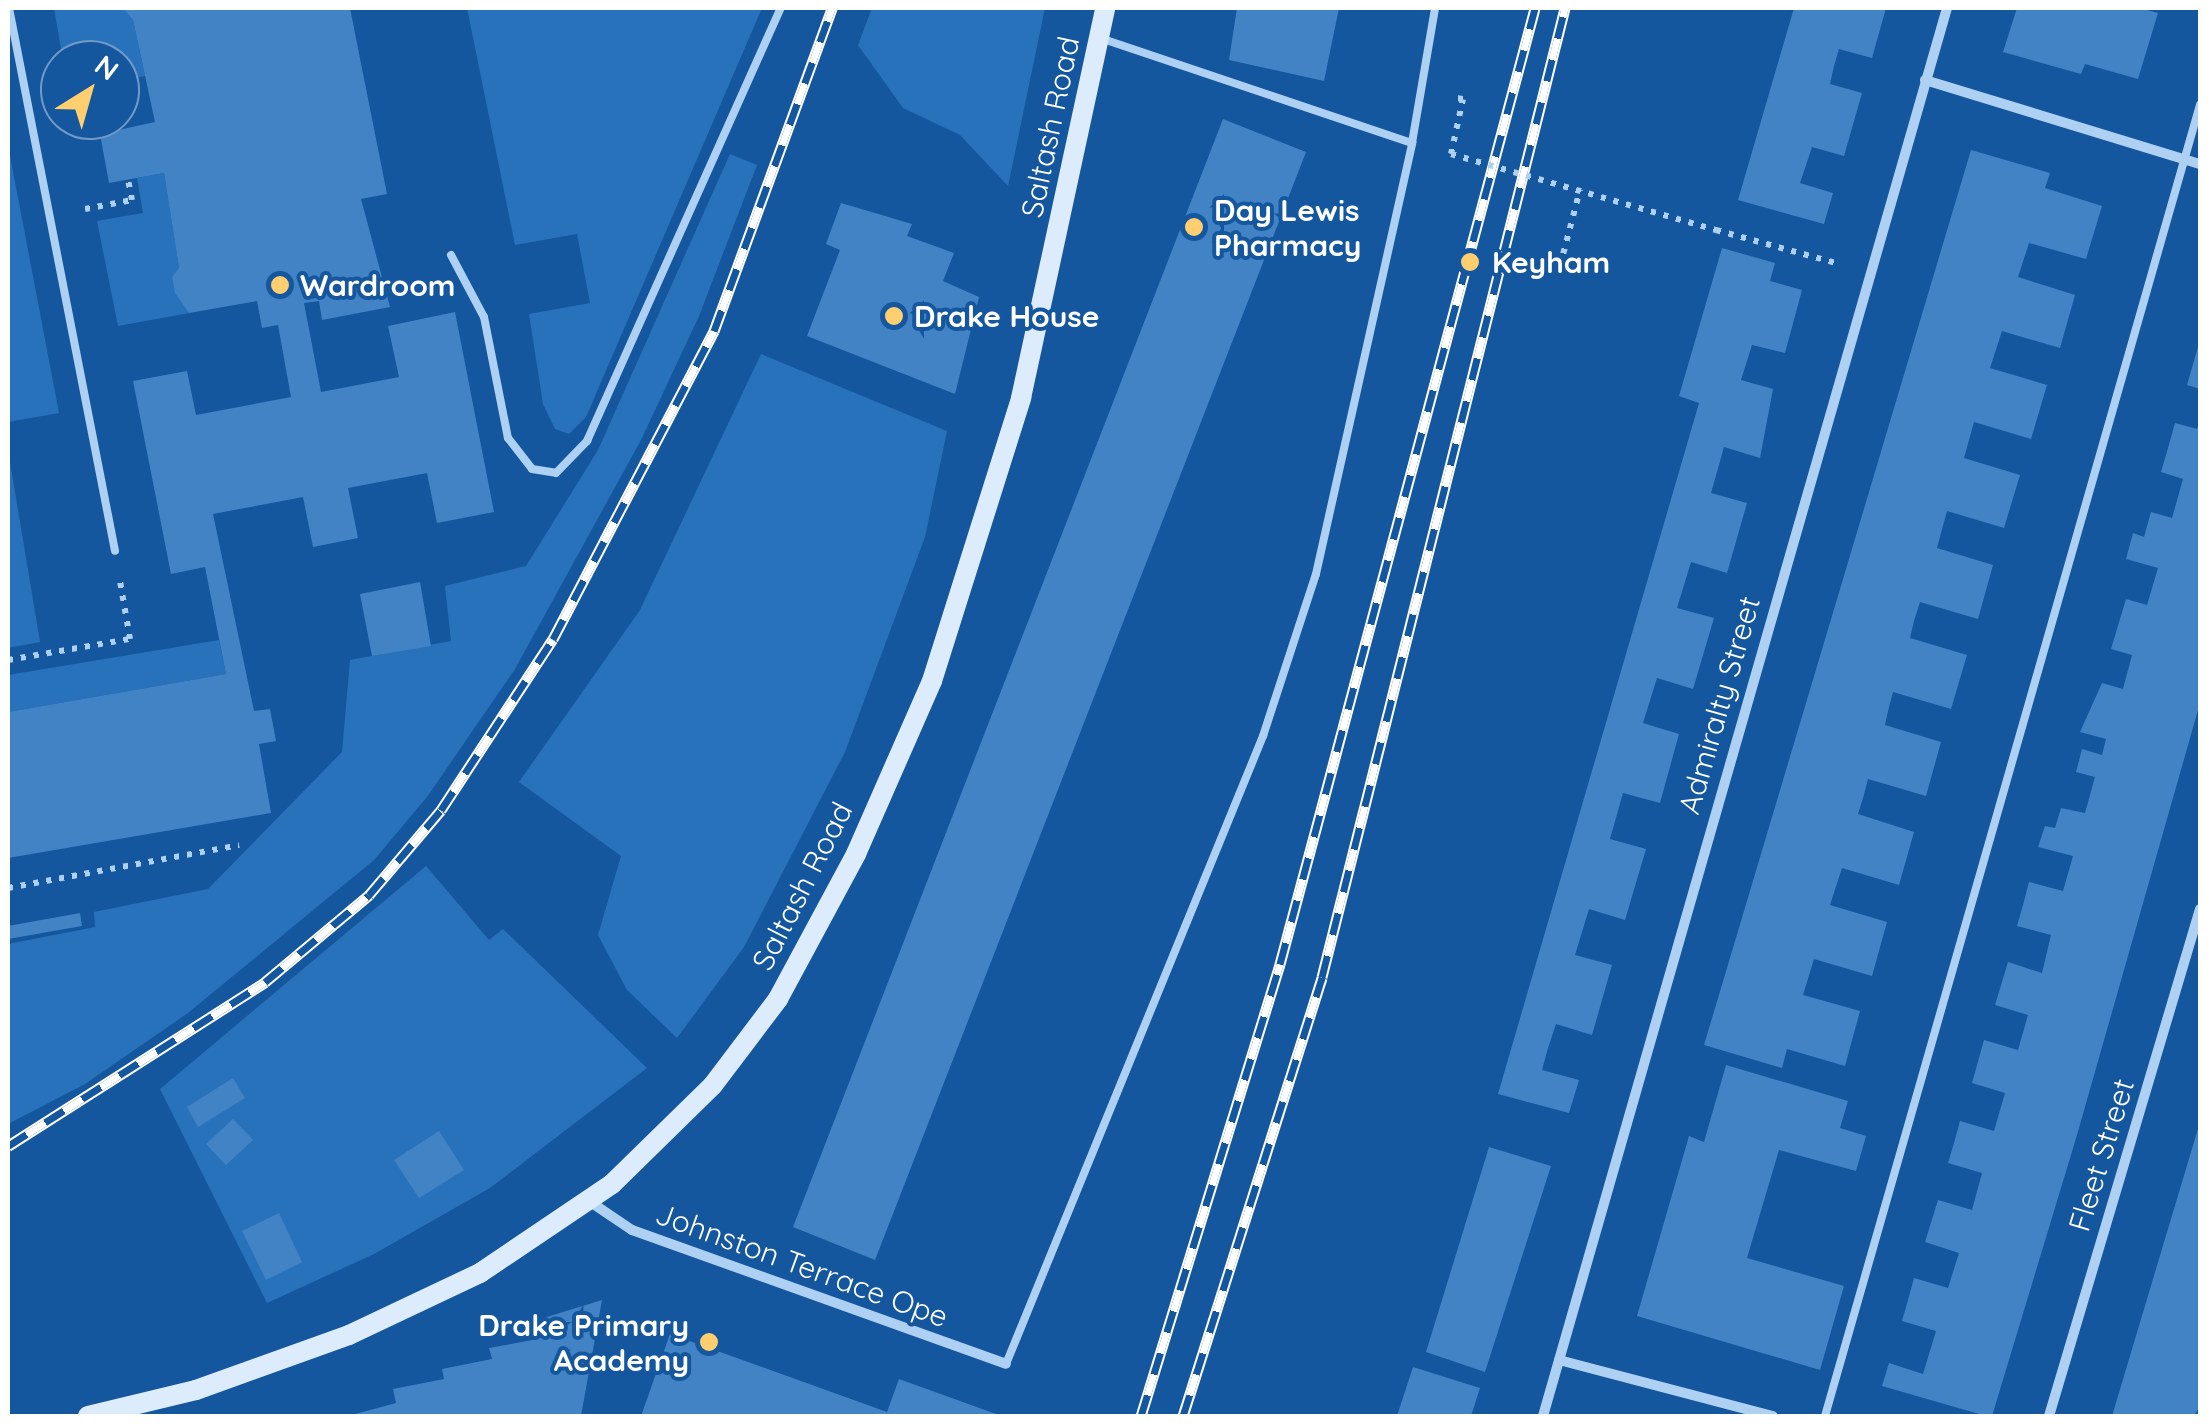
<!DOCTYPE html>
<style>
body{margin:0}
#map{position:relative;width:2208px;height:1424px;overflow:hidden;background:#15579e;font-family:Quicksand,sans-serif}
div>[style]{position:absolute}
.green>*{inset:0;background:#2872bc}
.building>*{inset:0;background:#4283c6}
.path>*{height:6px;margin-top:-3px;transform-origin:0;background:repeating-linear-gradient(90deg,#add0f3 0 5px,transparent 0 13px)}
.service>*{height:8px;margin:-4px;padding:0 4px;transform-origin:4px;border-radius:4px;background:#add0f3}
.minor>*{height:10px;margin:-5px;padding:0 5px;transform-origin:5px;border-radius:5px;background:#add0f3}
.secondary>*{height:20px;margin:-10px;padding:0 10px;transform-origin:10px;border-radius:10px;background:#dcecfd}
.rail>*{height:11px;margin-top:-5.5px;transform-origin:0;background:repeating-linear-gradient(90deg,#15579e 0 22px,#fff 0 44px);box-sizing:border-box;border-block:2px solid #fff}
.path-bridge>*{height:6px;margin-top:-3px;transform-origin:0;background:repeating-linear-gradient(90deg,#add0f3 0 5px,transparent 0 13px)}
.dots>*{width:28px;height:28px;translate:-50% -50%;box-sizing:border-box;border:5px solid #15579e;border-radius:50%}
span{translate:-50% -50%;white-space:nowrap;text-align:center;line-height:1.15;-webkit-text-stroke:8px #15579e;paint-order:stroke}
.street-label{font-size:30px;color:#fff}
.poi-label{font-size:30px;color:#fff;font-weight:700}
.left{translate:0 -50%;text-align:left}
.right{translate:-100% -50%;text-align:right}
.frame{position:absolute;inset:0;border:10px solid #fff;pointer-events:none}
.north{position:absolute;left:40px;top:40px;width:100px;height:100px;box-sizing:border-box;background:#15579e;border:2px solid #739ac5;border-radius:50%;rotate:37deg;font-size:28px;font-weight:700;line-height:40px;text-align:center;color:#fff}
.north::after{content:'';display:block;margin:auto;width:35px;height:45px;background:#ffcf6f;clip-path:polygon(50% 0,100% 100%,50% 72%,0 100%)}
</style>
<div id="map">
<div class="green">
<i style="clip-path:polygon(54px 8px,123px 8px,133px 20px,145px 76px,120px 81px,120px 60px,63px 60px)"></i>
<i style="clip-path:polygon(467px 8px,762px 8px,586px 417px,569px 434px,555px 429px,543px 404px,529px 314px,590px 303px,577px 234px,515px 245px)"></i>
<i style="clip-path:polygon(872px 8px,1045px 8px,1008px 186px,960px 135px,903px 108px,858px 45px)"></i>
<i style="clip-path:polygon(8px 145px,59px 413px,8px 422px)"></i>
<i style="clip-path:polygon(730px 154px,757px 165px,699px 316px,641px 440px,515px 669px,427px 797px,374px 860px,188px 1013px,85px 1084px,8px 1124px,8px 944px,95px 927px,94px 912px,208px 889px,342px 752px,350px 660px,451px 641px,445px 586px,526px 566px,598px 450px)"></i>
<i style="clip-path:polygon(164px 173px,179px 268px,172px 278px,189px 313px,118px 326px,97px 221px,143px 213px,137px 178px)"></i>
<i style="clip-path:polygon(761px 354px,947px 431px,925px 537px,845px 752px,744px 947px,677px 1038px,627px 990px,598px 935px,621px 856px,519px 782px,640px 610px)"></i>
<i style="clip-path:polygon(8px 450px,40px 642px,8px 648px)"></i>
<i style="clip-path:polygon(219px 640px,226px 674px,8px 712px,8px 675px)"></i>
<i style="clip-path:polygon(426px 866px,489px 940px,503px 929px,647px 1068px,490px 1188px,374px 1254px,267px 1303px,160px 1089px)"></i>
</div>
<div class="building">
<i style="clip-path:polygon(123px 8px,350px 8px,387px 194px,361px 199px,390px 307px,322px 320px,319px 301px,304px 303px,321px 392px,399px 377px,388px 326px,455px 312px,494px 512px,437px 523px,427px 473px,348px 488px,358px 538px,313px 547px,303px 497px,213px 514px,254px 711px,270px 709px,276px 741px,259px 744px,271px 813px,8px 858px,8px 712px,226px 674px,205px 567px,171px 574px,133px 381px,187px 371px,196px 415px,291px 397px,278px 325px,262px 328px,257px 301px,189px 313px,175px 293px,172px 277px,179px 268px,164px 173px,109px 183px,100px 134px,155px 122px,133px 20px)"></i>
<i style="clip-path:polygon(1237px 8px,1339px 8px,1324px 81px,1229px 60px)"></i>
<i style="clip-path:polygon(1794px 8px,1886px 8px,1872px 58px,1839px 49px,1834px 66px,1830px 84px,1862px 93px,1844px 156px,1812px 147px,1800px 183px,1833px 193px,1824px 224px,1738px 200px)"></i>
<i style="clip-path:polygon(2017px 8px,2140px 8px,2158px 13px,2138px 79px,2085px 64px,2081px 74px,2003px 52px)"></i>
<i style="clip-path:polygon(1223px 119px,1306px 152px,875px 1260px,793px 1227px)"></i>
<i style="clip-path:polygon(1971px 150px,2050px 173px,2045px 188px,2102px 206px,2086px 259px,2029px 243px,2018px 277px,2075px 295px,2060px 348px,2002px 331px,1990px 368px,2047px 385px,2031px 439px,1974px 422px,1964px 458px,2020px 475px,2004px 528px,1947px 511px,1941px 533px,1937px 548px,1993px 565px,1978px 619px,1920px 602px,1914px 621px,1910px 638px,1967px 655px,1951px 709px,1893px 692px,1888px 711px,1885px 725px,1941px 742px,1926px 796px,1868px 779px,1863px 798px,1858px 814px,1914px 832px,1899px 885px,1842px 868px,1830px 905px,1887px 922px,1872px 976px,1814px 959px,1803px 995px,1860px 1011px,1845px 1066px,1787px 1049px,1782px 1068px,1704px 1045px)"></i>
<i style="clip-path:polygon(841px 203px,912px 224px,907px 236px,954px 253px,943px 281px,979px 297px,955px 394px,807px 336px,840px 250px,826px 244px)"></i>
<i style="clip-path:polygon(1722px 248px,1775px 263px,1770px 281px,1802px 290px,1785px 353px,1752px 345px,1741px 380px,1773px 389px,1760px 458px,1724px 447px,1711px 493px,1747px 503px,1727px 573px,1691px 562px,1677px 608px,1714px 618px,1693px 689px,1657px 678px,1643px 723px,1679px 734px,1660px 803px,1623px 793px,1610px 839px,1646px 849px,1625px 920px,1589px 909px,1575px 955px,1612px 965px,1592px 1035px,1556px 1024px,1548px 1048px,1542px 1070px,1579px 1080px,1569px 1113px,1498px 1094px,1699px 403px,1679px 396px)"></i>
<i style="clip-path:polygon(2200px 340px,2200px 389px,2187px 385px)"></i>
<i style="clip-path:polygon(2200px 421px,2200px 703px,2077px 1135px,1992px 1416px,1986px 1416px,1882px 1386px,1889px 1363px,1923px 1374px,1936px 1331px,1902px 1321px,1908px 1300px,1914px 1278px,1948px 1288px,1959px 1253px,1925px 1242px,1938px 1200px,1972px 1210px,1982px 1173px,1948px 1163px,1954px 1143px,1960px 1121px,1994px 1131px,2005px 1093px,1972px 1083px,1984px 1040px,2018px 1050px,2028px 1015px,1995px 1005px,2008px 962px,2042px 973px,2051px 935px,2017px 926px,2023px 905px,2029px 882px,2063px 891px,2073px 856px,2038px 847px,2045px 826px,2055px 828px,2061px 808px,2085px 813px,2095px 777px,2076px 772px,2082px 749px,2102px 755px,2106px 739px,2080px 732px,2102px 683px,2123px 689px,2132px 655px,2111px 649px,2126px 599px,2147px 605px,2158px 568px,2126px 559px,2133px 533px,2144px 537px,2151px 512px,2172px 518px,2183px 479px,2161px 472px,2168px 448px,2175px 423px,2197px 429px)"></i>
<i style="clip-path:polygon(420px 582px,431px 646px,372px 656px,360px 594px)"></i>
<i style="clip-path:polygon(80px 913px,82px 926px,8px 939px,8px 926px)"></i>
<i style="clip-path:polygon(1726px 1065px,1848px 1101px,1840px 1128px,1866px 1136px,1856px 1171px,1779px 1150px,1747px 1258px,1844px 1286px,1820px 1370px,1637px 1316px,1689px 1136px,1704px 1142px)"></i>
<i style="clip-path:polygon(233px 1078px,245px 1098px,198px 1127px,187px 1107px)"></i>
<i style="clip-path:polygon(233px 1119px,253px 1140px,226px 1165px,206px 1144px)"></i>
<i style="clip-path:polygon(2200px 1122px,2200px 1406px,2194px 1416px,2112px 1416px)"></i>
<i style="clip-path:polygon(439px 1131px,464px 1170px,419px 1198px,394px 1160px)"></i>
<i style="clip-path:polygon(1489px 1147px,1551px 1166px,1485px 1372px,1426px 1352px)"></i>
<i style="clip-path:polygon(279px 1213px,302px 1262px,266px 1280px,242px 1231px)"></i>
<i style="clip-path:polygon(602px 1300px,581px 1416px,348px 1416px,396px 1403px,393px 1389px,444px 1379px,442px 1369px,492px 1359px,489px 1348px,538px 1339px,534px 1321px)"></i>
<i style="clip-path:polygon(670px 1334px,887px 1412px,899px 1379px,996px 1414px,641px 1416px)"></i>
<i style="clip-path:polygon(1413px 1367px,1480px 1388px,1471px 1416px,1397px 1416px)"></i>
</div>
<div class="path">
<i style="left:116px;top:120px;width:10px;rotate:79deg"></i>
<i style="left:1451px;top:154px;width:56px;rotate:-77.7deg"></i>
<i style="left:1463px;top:99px;width:7px;rotate:-172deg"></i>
<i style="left:85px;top:209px;width:48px;rotate:-10.8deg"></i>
<i style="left:132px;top:200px;width:21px;rotate:-101deg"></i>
<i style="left:1716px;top:230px;width:124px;rotate:15.4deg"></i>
<i style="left:1560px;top:266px;width:79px;rotate:-75.3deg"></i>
<i style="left:8px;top:660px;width:124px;rotate:-9.8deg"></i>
<i style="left:130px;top:639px;width:59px;rotate:-99.8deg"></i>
<i style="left:8px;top:888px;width:235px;rotate:-10.5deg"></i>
</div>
<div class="service">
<i style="left:9px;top:8px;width:553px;rotate:78.95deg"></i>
<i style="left:1100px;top:38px;width:329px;rotate:18.6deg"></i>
<i style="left:451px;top:255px;width:70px;rotate:62deg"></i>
<i style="left:484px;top:317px;width:123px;rotate:78.8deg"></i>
<i style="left:508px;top:438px;width:39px;rotate:52deg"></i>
<i style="left:532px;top:469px;width:24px;rotate:9deg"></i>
<i style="left:556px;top:473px;width:45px;rotate:-45.9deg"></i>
<i style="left:587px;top:441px;width:474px;rotate:-65.9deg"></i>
<i style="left:1006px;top:1364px;width:679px;rotate:-67.74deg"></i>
<i style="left:1263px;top:736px;width:170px;rotate:-71.9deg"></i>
<i style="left:1316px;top:574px;width:442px;rotate:-77.4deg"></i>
<i style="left:1412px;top:143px;width:137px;rotate:-80.3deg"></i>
<i style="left:1825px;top:1416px;width:1364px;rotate:-74.04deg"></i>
</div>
<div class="minor">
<i style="left:1925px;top:80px;width:288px;rotate:17deg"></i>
<i style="left:589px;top:1201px;width:52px;rotate:34deg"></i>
<i style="left:632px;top:1230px;width:397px;rotate:19.7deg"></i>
<i style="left:1559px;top:1360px;width:221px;rotate:14.7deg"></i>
<i style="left:1543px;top:1416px;width:1465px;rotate:-73.99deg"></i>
<i style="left:2049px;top:1416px;width:529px;rotate:-73.41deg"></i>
</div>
<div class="secondary">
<i style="left:88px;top:1416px;width:111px;rotate:-13.5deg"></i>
<i style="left:196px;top:1390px;width:163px;rotate:-19.8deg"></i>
<i style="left:349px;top:1335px;width:145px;rotate:-25.3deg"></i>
<i style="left:480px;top:1273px;width:159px;rotate:-34deg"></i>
<i style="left:612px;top:1184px;width:141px;rotate:-44.4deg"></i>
<i style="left:713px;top:1085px;width:108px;rotate:-52.9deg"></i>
<i style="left:778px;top:999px;width:165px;rotate:-61.7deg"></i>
<i style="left:856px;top:854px;width:189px;rotate:-66.3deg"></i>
<i style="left:932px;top:681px;width:297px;rotate:-72.5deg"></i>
<i style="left:1021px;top:398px;width:399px;rotate:-77.8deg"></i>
</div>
<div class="rail">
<i style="left:8px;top:1146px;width:305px;rotate:-32.5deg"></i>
<i style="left:265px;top:982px;width:136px;rotate:-39.9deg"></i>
<i style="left:369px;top:895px;width:111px;rotate:-49.7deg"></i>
<i style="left:441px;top:810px;width:204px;rotate:-56.8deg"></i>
<i style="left:553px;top:639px;width:348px;rotate:-62.4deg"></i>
<i style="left:714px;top:331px;width:344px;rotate:-69.9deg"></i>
<i style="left:1141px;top:1416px;width:473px;rotate:-72.9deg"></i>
<i style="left:1280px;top:964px;width:989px;rotate:-75.06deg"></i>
<i style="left:1183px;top:1416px;width:460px;rotate:-72.4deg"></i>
<i style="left:1322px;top:977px;width:999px;rotate:-75.92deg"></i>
</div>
<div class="path-bridge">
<i style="left:1451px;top:154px;width:276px;rotate:16deg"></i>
</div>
<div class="dots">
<i style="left:1194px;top:227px;background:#ffcf6f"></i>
<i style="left:1470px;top:262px;background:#ffcf6f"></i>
<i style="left:280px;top:285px;background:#ffcf6f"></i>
<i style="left:894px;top:316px;background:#ffcf6f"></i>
<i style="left:709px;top:1342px;background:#ffcf6f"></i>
</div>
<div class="street-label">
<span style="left:1050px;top:127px;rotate:-78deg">Saltash Road</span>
<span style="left:1719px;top:705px;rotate:-74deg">Admiralty Street</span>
<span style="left:802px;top:886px;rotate:-63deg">Saltash Road</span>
<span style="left:2101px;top:1155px;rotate:-73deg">Fleet Street</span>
<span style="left:802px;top:1265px;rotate:20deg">Johnston Terrace Ope</span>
</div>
<div class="poi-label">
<span class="left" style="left:1214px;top:227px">Day Lewis<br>Pharmacy</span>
<span class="left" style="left:1492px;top:262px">Keyham</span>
<span class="left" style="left:300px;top:285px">Wardroom</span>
<span class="left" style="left:914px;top:316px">Drake House</span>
<span class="right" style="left:689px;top:1342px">Drake Primary<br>Academy</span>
</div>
<div class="frame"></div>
<div class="north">N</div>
</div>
